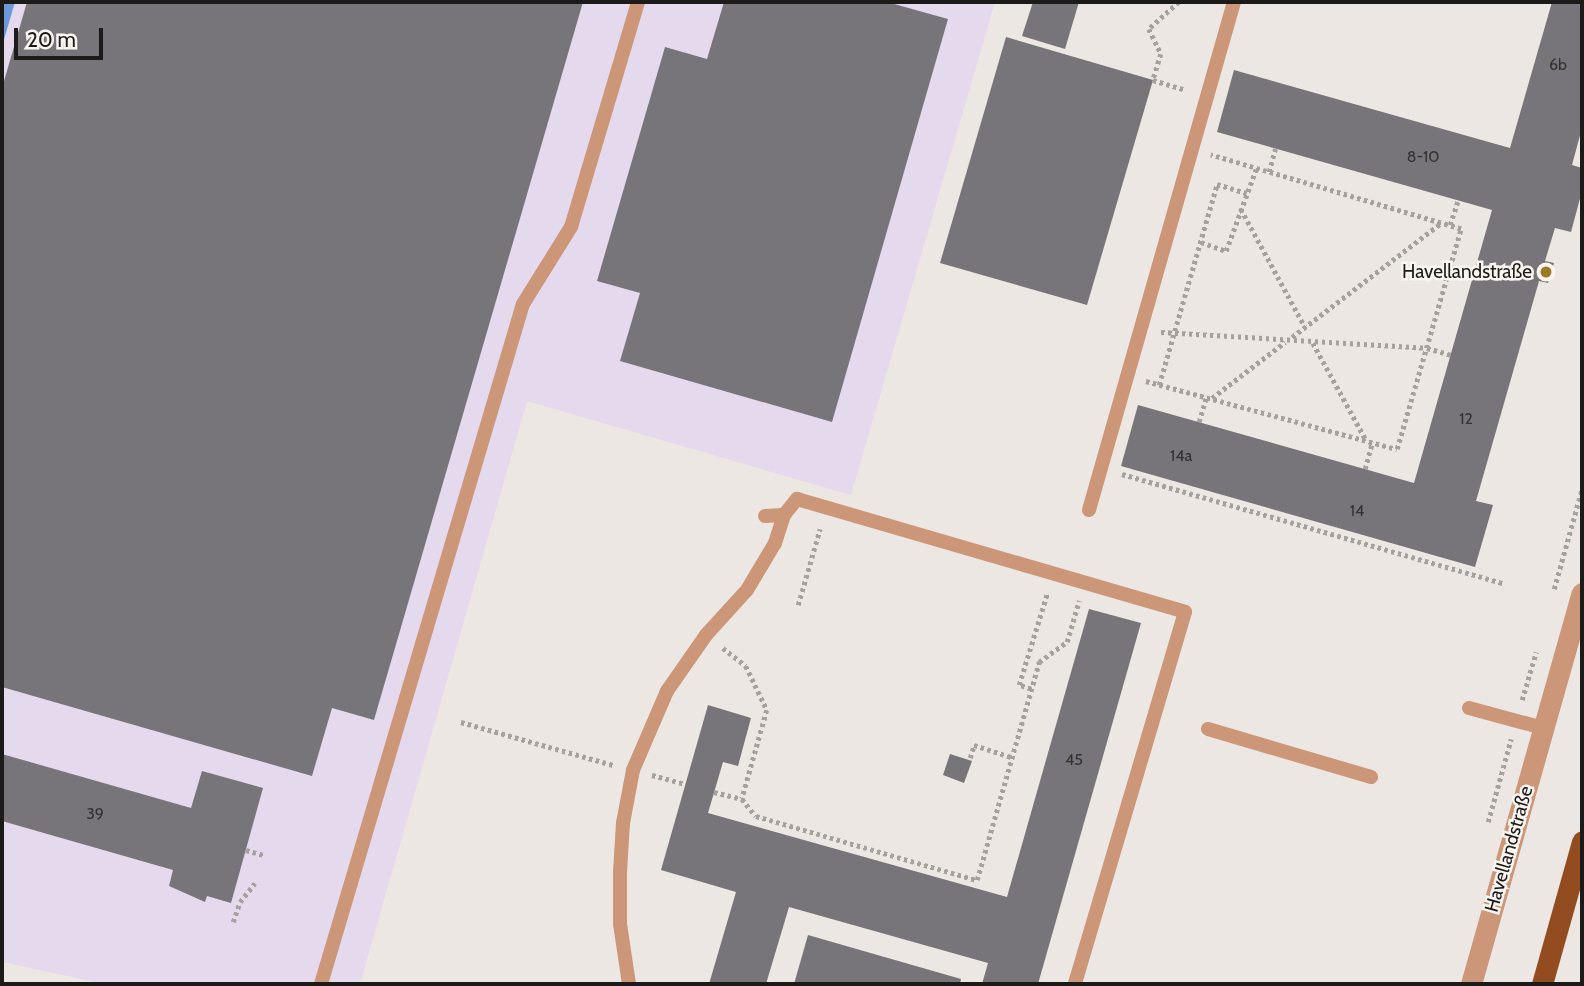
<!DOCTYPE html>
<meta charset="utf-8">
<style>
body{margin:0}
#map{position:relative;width:1584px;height:986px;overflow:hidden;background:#ece7e2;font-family:Cabin,sans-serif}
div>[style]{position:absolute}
.industrial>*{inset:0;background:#e5d9ed}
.water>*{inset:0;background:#6d98dc}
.building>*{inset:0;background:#78757a}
.path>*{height:4.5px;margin-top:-2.25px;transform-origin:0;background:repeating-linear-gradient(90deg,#a5a19d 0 3.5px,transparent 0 7px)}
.service>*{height:14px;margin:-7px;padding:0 7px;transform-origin:7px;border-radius:7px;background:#cc9678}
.minor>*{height:21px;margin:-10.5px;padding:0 10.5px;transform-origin:10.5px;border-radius:10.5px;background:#cc9678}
.trunk>*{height:21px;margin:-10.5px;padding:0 10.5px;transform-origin:10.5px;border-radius:10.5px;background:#924c1f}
.dots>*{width:19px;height:19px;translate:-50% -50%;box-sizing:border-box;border:4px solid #f9f5f0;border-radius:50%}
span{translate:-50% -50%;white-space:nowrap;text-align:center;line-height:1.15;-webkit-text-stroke:5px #f9f5f0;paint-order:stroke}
.number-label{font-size:16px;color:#333231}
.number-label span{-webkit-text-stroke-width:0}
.poi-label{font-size:19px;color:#1c1b19}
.right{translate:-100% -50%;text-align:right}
.street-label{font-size:19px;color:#1c1b19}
.frame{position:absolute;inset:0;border:4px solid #1c1b19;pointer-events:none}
.scale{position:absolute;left:14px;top:28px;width:89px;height:32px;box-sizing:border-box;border:4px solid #1c1b19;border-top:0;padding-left:9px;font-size:21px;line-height:24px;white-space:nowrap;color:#1c1b19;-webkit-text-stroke:5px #f9f5f0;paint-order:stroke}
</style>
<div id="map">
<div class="industrial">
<i style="clip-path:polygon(2px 2px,995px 2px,851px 495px,527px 401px,360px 984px,105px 984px,2px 962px)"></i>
</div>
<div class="water">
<i style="clip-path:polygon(2px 2px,15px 2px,2px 46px)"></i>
</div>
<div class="building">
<i style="clip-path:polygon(27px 2px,583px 2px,374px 720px,332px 708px,312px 776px,2px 687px,2px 88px)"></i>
<i style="clip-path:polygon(724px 2px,887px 2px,948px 19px,832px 422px,620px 361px,640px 293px,597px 281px,665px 47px,707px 59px)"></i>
<i style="clip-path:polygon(1033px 2px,1079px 2px,1065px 49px,1022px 36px)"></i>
<i style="clip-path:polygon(1552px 2px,1582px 2px,1582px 128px,1572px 165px,1582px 168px,1582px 191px,1571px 232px,1555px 228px,1545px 261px,1554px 263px,1548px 283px,1539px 281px,1476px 501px,1493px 505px,1475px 567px,1121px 466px,1138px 405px,1414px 483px,1492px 210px,1217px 132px,1234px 70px,1510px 148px)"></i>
<i style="clip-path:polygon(1006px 37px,1153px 80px,1087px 305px,940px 263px)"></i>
<i style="clip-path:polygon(1089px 609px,1141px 623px,1038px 984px,982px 984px,988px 963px,789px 907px,766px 984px,709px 984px,736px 892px,661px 870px,708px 705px,751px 718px,738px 766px,723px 762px,708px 813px,1007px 897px)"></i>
<i style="clip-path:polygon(2px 754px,191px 808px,202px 771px,263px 788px,231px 903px,207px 896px,205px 902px,169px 886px,173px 870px,2px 821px)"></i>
<i style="clip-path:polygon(950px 754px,972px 761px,964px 783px,943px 775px)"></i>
<i style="clip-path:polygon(808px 935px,961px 979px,960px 984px,794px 984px)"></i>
</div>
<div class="path">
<i style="left:1179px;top:2px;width:40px;rotate:138deg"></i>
<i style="left:1149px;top:29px;width:28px;rotate:64deg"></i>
<i style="left:1161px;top:54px;width:27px;rotate:107deg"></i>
<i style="left:1153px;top:80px;width:34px;rotate:17deg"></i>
<i style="left:1269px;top:172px;width:24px;rotate:-75deg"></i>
<i style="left:1241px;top:209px;width:134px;rotate:61.5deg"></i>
<i style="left:1450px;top:225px;width:26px;rotate:-72deg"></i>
<i style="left:1201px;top:242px;width:27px;rotate:20deg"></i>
<i style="left:1226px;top:251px;width:87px;rotate:-69.9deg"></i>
<i style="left:1161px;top:332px;width:266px;rotate:3.4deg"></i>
<i style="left:1427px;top:348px;width:25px;rotate:16deg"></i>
<i style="left:1292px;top:337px;width:188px;rotate:-37.4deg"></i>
<i style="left:1313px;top:343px;width:111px;rotate:61.3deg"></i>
<i style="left:1146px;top:381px;width:260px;rotate:15.2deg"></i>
<i style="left:1397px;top:449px;width:229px;rotate:-73.8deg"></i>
<i style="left:1461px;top:229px;width:261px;rotate:-163.5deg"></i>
<i style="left:1159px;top:385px;width:209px;rotate:-73.9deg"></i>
<i style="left:1217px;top:184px;width:31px;rotate:17deg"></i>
<i style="left:1212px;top:398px;width:92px;rotate:-37.5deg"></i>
<i style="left:1199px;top:422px;width:26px;rotate:-74deg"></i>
<i style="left:1365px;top:469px;width:28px;rotate:-75deg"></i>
<i style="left:1122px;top:474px;width:398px;rotate:16deg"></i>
<i style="left:1554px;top:589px;width:104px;rotate:-74.4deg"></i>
<i style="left:798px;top:605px;width:79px;rotate:-73.9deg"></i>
<i style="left:723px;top:648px;width:29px;rotate:38deg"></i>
<i style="left:746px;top:666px;width:49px;rotate:64.5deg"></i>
<i style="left:767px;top:710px;width:92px;rotate:105.7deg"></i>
<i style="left:742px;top:799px;width:22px;rotate:51deg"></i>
<i style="left:756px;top:816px;width:230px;rotate:16.2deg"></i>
<i style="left:977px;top:880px;width:227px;rotate:-74.1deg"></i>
<i style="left:1039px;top:662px;width:34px;rotate:-36deg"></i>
<i style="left:1067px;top:642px;width:43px;rotate:-73.7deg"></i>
<i style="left:1031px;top:689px;width:13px;rotate:-162deg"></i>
<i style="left:1019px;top:685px;width:95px;rotate:-72.9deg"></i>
<i style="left:1522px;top:700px;width:50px;rotate:-73.7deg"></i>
<i style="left:461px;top:722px;width:158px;rotate:15.8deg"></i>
<i style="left:970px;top:758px;width:14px;rotate:-73deg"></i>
<i style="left:974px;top:745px;width:40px;rotate:18deg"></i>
<i style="left:652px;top:775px;width:34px;rotate:15deg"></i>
<i style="left:714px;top:792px;width:29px;rotate:14deg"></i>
<i style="left:1488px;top:822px;width:86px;rotate:-74.5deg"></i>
<i style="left:246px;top:850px;width:18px;rotate:16deg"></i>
<i style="left:233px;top:922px;width:21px;rotate:-71deg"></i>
<i style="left:240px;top:902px;width:24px;rotate:-52deg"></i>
</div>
<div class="service">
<i style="left:1089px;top:510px;width:528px;rotate:-74.07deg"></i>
<i style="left:765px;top:516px;width:19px;rotate:-3deg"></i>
<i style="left:784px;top:515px;width:21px;rotate:-51deg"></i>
<i style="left:797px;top:499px;width:404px;rotate:16.2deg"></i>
<i style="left:1185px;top:612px;width:388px;rotate:106.5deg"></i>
<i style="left:1469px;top:708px;width:77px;rotate:15.1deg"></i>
<i style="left:1208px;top:729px;width:170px;rotate:16.4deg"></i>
<i style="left:321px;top:984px;width:709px;rotate:-73.46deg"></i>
<i style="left:523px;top:304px;width:91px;rotate:-58.1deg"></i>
<i style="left:571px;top:227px;width:235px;rotate:-73.4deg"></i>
<i style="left:629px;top:984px;width:61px;rotate:-98.5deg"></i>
<i style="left:620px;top:924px;width:52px;rotate:-90deg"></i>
<i style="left:620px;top:872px;width:49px;rotate:-86.5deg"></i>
<i style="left:623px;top:823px;width:54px;rotate:-79.3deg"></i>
<i style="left:633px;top:770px;width:86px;rotate:-66.7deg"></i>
<i style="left:667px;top:691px;width:68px;rotate:-55.1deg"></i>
<i style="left:706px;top:635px;width:61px;rotate:-47.7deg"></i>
<i style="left:747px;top:590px;width:55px;rotate:-59.2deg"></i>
<i style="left:775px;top:543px;width:29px;rotate:-72deg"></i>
</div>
<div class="minor">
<i style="left:1471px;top:984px;width:406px;rotate:-74.2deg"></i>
</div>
<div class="trunk">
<i style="left:1542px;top:984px;width:148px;rotate:-74.3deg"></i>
</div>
<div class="dots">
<i style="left:1546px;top:272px;background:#9d7925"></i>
</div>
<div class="number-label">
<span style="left:1558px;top:65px">6b</span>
<span style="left:1423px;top:157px">8-10</span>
<span style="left:1466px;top:419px">12</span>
<span style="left:1181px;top:456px">14a</span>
<span style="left:1357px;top:511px">14</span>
<span style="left:1074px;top:760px">45</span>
<span style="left:95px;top:814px">39</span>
</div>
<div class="poi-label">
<span class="right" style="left:1532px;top:272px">Havellandstraße</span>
</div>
<div class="street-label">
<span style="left:1509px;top:849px;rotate:-74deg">Havellandstraße</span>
</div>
<div class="frame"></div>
<div class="scale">20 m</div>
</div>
